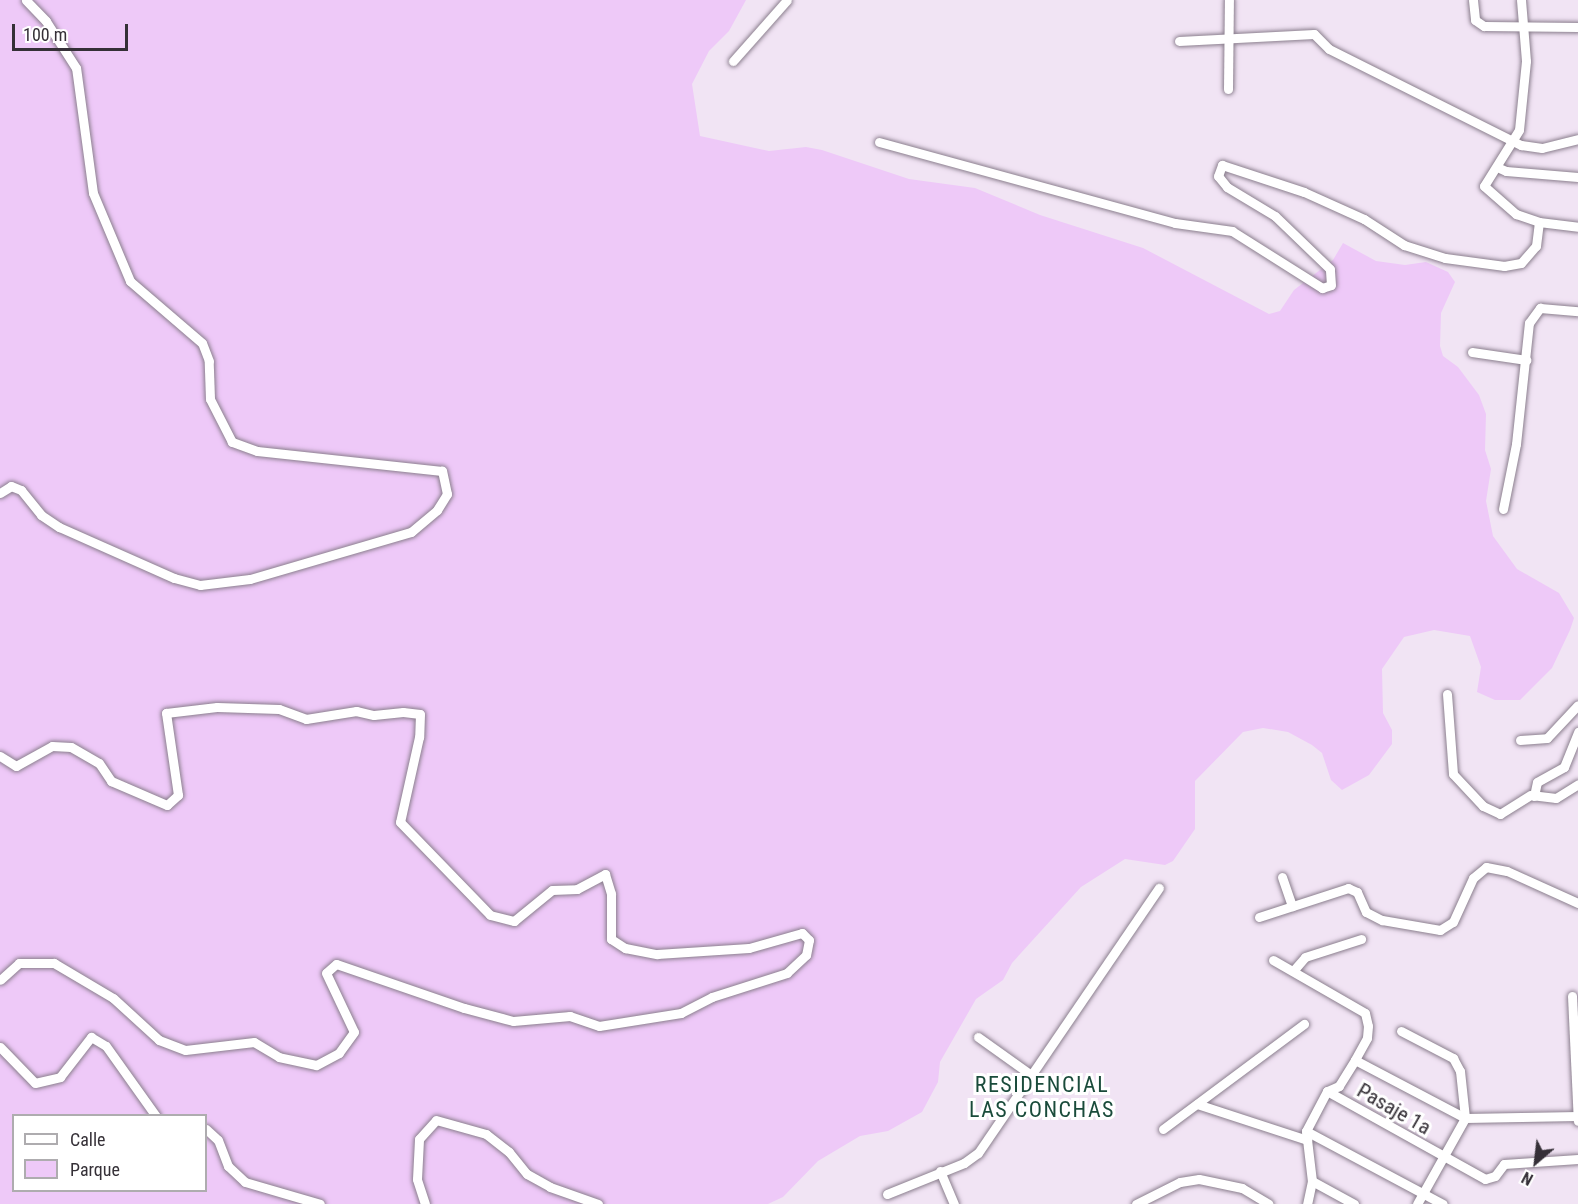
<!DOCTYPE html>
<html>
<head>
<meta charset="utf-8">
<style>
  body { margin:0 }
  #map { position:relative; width:1578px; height:1204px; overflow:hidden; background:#f1e4f4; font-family:"Roboto Condensed",sans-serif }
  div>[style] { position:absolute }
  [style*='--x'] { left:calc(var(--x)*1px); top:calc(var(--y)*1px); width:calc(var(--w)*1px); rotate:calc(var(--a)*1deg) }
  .green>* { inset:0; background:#eec9f8 }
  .roads { filter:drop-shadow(0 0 2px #8b7f8e) drop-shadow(0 0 2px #8b7f8e) }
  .minor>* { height:9px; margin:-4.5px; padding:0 4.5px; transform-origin:4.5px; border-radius:4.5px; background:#fff }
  span { translate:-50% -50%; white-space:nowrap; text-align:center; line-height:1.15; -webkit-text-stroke:6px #fff; paint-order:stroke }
  .street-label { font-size:21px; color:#353037 }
  .neighbourhood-label { font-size:22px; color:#1a4b3b; letter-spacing:1.5px }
  .legend { position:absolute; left:12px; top:1114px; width:195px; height:78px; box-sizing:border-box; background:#fff; border:2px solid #aeacaf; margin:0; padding:8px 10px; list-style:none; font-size:18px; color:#353037 }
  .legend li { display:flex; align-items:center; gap:12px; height:30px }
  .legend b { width:30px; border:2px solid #aeacaf }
  .north { position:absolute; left:1506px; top:1132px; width:60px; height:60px; -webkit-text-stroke:4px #fff; paint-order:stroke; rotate:208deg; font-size:16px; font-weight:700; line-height:24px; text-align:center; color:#353037 }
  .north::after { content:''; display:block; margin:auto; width:21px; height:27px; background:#353037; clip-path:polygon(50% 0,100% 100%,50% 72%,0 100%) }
  .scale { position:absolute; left:12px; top:24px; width:116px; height:27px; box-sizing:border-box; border:3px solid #353037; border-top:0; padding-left:8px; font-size:18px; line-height:21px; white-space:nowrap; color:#353037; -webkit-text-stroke:4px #fff; paint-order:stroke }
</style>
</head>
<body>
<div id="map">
  <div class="green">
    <i style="clip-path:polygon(evenodd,0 0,746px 0,729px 31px,709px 51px,692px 84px,700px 136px,769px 151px,806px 147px,822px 150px,909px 179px,975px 188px,1040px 215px,1143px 248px,1269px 314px,1280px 311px,1294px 290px,1333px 260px,1343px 243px,1376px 261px,1405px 265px,1426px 262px,1448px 272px,1455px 282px,1441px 313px,1440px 346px,1443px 356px,1458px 367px,1479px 395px,1486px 414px,1485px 450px,1491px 469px,1486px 501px,1493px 536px,1517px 569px,1559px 593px,1574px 618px,1570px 630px,1552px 668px,1520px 700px,1495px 700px,1477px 692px,1481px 667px,1470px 636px,1434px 630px,1404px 637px,1382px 669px,1383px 713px,1392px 730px,1392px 744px,1369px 775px,1342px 790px,1331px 780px,1322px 753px,1312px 745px,1288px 732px,1263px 728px,1243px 732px,1195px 781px,1195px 829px,1173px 861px,1165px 865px,1125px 859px,1081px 887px,1012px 963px,1003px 980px,976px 999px,940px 1062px,938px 1082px,922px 1112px,888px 1131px,860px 1136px,818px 1161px,783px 1197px,768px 1204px,0 1204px,0 0,14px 1116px,206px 1116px,206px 1190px,14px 1190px,14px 1116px)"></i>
  </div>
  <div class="roads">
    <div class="minor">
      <i style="--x:1473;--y:0;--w:20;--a:84"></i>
      <i style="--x:1475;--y:20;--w:11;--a:34"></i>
      <i style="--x:1484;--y:26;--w:94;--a:0.6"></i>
      <i style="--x:1521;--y:0;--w:61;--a:85.3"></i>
      <i style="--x:1526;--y:61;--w:69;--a:95.8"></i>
      <i style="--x:1519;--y:130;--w:66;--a:122"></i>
      <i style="--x:1484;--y:186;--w:43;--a:41.2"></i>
      <i style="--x:1516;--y:214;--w:24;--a:19"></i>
      <i style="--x:1539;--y:222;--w:39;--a:7"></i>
      <i style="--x:1179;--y:41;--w:135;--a:-3"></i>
      <i style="--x:1314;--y:34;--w:21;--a:45"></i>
      <i style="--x:1329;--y:49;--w:215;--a:26.6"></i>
      <i style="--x:1521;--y:145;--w:21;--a:8"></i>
      <i style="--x:1542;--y:148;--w:37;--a:-14"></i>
      <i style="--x:733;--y:61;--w:81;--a:-48.5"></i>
      <i style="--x:1228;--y:89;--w:89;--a:-89.4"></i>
      <i style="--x:879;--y:142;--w:307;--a:15.3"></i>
      <i style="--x:1175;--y:223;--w:58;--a:8"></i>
      <i style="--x:1232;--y:231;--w:107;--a:32.3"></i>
      <i style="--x:1322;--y:288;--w:9;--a:-18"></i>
      <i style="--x:1331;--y:285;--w:16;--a:-94"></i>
      <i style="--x:1330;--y:269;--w:76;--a:-136.1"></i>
      <i style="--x:1275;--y:216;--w:56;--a:-148.9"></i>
      <i style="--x:1227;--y:187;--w:14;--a:-129"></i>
      <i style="--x:1218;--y:176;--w:12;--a:-70"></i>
      <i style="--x:1222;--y:165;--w:86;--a:18.2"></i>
      <i style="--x:1304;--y:192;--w:66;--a:24.2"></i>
      <i style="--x:1364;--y:219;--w:48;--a:33"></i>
      <i style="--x:1404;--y:245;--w:43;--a:17.6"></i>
      <i style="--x:1445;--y:258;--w:60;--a:7.7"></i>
      <i style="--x:1504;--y:266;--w:17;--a:-10"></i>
      <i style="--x:1521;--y:263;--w:23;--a:-49"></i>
      <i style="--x:1536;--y:246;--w:24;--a:-83"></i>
      <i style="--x:1497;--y:167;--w:10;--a:24"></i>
      <i style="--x:1506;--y:171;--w:72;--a:4.8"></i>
      <i style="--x:1472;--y:352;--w:55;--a:8.4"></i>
      <i style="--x:0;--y:493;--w:13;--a:-32"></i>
      <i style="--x:11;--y:486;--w:11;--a:22"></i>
      <i style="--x:21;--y:490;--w:32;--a:51"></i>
      <i style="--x:41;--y:515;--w:22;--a:34"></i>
      <i style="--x:59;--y:527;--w:126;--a:23.9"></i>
      <i style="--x:174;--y:578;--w:27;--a:15"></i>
      <i style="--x:200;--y:585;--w:50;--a:-6.8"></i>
      <i style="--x:250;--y:579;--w:168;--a:-16.3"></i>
      <i style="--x:411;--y:532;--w:34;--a:-40"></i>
      <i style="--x:437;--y:510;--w:19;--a:-58"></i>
      <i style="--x:447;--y:494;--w:24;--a:-102"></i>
      <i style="--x:442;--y:471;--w:186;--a:-173.8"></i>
      <i style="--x:257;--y:451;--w:27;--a:-160"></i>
      <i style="--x:232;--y:442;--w:48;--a:-117.1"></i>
      <i style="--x:210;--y:399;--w:38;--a:-92"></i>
      <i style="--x:209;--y:361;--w:19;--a:-111"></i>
      <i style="--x:202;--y:343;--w:95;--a:-139.3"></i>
      <i style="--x:130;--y:281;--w:95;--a:-112.8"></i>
      <i style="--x:93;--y:193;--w:126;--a:-97.7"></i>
      <i style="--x:76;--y:68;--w:56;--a:-122.6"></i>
      <i style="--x:46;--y:21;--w:29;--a:-134"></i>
      <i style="--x:1503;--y:509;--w:66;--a:-78.7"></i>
      <i style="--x:1516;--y:444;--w:122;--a:-83.9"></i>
      <i style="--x:1529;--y:323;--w:19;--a:-54"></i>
      <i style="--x:1540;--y:308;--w:38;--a:5"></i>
      <i style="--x:1447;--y:694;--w:80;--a:85.7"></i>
      <i style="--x:1453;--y:774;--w:44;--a:46.8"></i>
      <i style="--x:1483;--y:806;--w:19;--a:25"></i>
      <i style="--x:1500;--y:814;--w:36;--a:-32"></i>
      <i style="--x:1531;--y:795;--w:25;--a:7"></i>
      <i style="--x:1556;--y:798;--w:26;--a:-32"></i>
      <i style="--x:1520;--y:740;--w:27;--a:-4"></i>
      <i style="--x:1547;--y:738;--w:45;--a:-46.8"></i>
      <i style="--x:0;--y:756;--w:19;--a:32"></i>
      <i style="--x:16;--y:766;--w:41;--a:-29.1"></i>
      <i style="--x:52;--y:746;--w:19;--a:3"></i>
      <i style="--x:71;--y:747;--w:32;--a:30"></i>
      <i style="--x:99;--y:763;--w:22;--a:56"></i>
      <i style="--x:111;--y:781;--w:61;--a:23.2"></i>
      <i style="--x:167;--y:805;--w:15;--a:-42"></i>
      <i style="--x:178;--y:795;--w:83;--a:-98.3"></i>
      <i style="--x:166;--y:713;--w:51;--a:-6.7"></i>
      <i style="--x:217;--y:707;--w:62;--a:1.8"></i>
      <i style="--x:279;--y:709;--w:29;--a:20"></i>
      <i style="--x:306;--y:719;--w:51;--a:-9.1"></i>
      <i style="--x:356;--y:711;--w:18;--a:13"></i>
      <i style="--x:374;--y:715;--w:29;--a:-6"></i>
      <i style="--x:403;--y:712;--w:17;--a:7"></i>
      <i style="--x:420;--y:714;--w:23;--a:92"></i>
      <i style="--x:419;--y:737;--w:87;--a:102.6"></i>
      <i style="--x:400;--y:822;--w:129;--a:45.9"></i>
      <i style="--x:490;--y:915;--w:25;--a:14"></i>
      <i style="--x:514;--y:921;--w:49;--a:-39.2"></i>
      <i style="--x:552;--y:890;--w:25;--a:-2"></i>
      <i style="--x:577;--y:889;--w:32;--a:-28"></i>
      <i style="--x:605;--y:874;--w:21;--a:73"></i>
      <i style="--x:611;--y:894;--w:45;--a:90"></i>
      <i style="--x:611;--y:939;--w:17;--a:33"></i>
      <i style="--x:625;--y:948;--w:33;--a:11"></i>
      <i style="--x:657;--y:954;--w:92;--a:-3.7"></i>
      <i style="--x:749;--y:948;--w:55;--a:-15.8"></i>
      <i style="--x:802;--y:933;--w:10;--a:45"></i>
      <i style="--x:809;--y:940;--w:15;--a:101"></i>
      <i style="--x:806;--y:955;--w:26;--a:137"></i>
      <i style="--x:787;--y:973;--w:79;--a:162.3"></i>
      <i style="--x:712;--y:997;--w:35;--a:153"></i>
      <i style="--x:681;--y:1013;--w:83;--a:171"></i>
      <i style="--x:599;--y:1026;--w:31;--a:-161"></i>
      <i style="--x:570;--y:1016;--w:57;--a:175"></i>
      <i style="--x:513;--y:1021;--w:51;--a:-165.1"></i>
      <i style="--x:464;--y:1008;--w:135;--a:-161"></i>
      <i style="--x:336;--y:964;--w:13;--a:138"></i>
      <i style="--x:326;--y:973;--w:65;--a:64.6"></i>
      <i style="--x:354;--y:1032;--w:26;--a:126"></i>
      <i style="--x:339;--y:1053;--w:26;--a:152"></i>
      <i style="--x:316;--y:1065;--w:38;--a:-168"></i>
      <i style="--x:279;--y:1057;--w:29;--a:-149"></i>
      <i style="--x:254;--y:1042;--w:69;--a:173.4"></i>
      <i style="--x:185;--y:1050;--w:28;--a:-159"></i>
      <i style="--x:159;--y:1040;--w:62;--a:-137.6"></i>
      <i style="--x:113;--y:998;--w:69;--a:-149.3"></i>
      <i style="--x:54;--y:963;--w:35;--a:180"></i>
      <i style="--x:19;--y:963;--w:25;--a:138"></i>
      <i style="--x:1534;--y:796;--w:14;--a:-78"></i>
      <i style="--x:1537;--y:782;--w:31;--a:-29"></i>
      <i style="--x:1564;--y:767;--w:38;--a:-68"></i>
      <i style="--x:1282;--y:877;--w:31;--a:71"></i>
      <i style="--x:1259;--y:917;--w:94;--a:-18"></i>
      <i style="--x:1348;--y:888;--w:10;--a:24"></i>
      <i style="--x:1357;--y:892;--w:22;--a:66"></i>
      <i style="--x:1366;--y:912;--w:18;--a:27"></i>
      <i style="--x:1382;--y:920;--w:59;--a:9.8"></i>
      <i style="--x:1440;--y:930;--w:15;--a:-32"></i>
      <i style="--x:1453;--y:922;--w:48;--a:-65.6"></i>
      <i style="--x:1473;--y:878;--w:17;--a:-40"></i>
      <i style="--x:1486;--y:867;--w:21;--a:11"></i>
      <i style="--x:1507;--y:871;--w:78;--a:24.3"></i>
      <i style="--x:1273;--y:960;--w:106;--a:29.9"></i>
      <i style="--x:1365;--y:1013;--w:13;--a:77"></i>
      <i style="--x:1368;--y:1026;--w:12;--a:95"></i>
      <i style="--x:1367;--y:1038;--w:25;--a:119"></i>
      <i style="--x:1355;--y:1060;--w:31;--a:122"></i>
      <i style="--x:1339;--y:1086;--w:13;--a:157"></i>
      <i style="--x:1327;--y:1091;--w:45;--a:117.7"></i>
      <i style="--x:1306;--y:1131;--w:50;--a:83.2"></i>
      <i style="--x:1312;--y:1181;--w:24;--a:102"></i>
      <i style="--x:1293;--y:971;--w:18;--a:-49"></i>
      <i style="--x:1305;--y:957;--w:59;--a:-17.8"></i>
      <i style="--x:1572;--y:996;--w:125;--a:87.3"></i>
      <i style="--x:1401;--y:1031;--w:59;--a:27.4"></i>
      <i style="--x:1453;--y:1058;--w:15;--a:62"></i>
      <i style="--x:1460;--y:1071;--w:47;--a:83.9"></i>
      <i style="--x:978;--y:1037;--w:65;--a:35.6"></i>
      <i style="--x:0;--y:1047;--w:50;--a:45.8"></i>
      <i style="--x:35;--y:1083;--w:26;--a:-13"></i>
      <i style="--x:60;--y:1077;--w:51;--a:-52.2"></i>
      <i style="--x:91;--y:1037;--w:17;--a:31"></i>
      <i style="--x:106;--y:1046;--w:86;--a:54.5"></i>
      <i style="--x:1355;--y:1060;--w:124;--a:27.8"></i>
      <i style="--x:1465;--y:1118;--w:113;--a:-1"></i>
      <i style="--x:1327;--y:1091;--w:181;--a:29.1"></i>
      <i style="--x:1485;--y:1179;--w:10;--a:-17"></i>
      <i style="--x:1495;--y:1176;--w:15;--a:-53"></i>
      <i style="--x:1504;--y:1164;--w:74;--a:-3.9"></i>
      <i style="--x:1197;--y:1104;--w:116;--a:18.1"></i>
      <i style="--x:206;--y:1129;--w:16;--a:43"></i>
      <i style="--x:218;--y:1140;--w:28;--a:69"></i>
      <i style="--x:228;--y:1166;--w:23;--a:43"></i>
      <i style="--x:245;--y:1182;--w:78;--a:16.3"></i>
      <i style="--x:1163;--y:1129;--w:176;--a:-36.7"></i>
      <i style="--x:1306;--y:1131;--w:155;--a:28.1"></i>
      <i style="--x:940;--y:1171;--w:36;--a:67"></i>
      <i style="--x:1312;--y:1181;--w:48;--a:28.7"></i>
      <i style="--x:887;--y:1194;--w:83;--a:-21.9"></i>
      <i style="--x:964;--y:1163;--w:17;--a:-36"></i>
      <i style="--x:978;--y:1153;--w:321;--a:-55.7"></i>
      <i style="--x:425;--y:1204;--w:26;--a:-108"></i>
      <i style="--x:417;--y:1179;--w:40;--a:-87.1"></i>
      <i style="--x:419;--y:1139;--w:25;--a:-48"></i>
      <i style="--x:436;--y:1120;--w:52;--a:15.6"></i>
      <i style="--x:486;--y:1134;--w:29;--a:38"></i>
      <i style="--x:509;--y:1152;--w:28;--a:51"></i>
      <i style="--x:527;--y:1174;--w:26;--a:29"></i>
      <i style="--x:550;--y:1187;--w:51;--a:19.5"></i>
      <i style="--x:1136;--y:1204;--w:49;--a:-26.6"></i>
      <i style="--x:1180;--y:1182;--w:19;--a:-9"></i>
      <i style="--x:1199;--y:1179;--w:44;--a:11.8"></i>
      <i style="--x:1242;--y:1188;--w:31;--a:31"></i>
      <i style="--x:1417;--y:1204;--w:98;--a:-60.8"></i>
    </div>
  </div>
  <div class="street-label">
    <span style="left:1394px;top:1109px;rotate:30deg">Pasaje 1a</span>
  </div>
  <div class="neighbourhood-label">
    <span style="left:1042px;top:1097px">RESIDENCIAL<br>LAS CONCHAS</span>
  </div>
  <ul class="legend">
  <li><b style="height:8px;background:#fff"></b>Calle</li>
  <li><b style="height:16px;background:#eec9f8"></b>Parque</li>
  </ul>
  <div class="north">N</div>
  <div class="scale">100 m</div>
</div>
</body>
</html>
